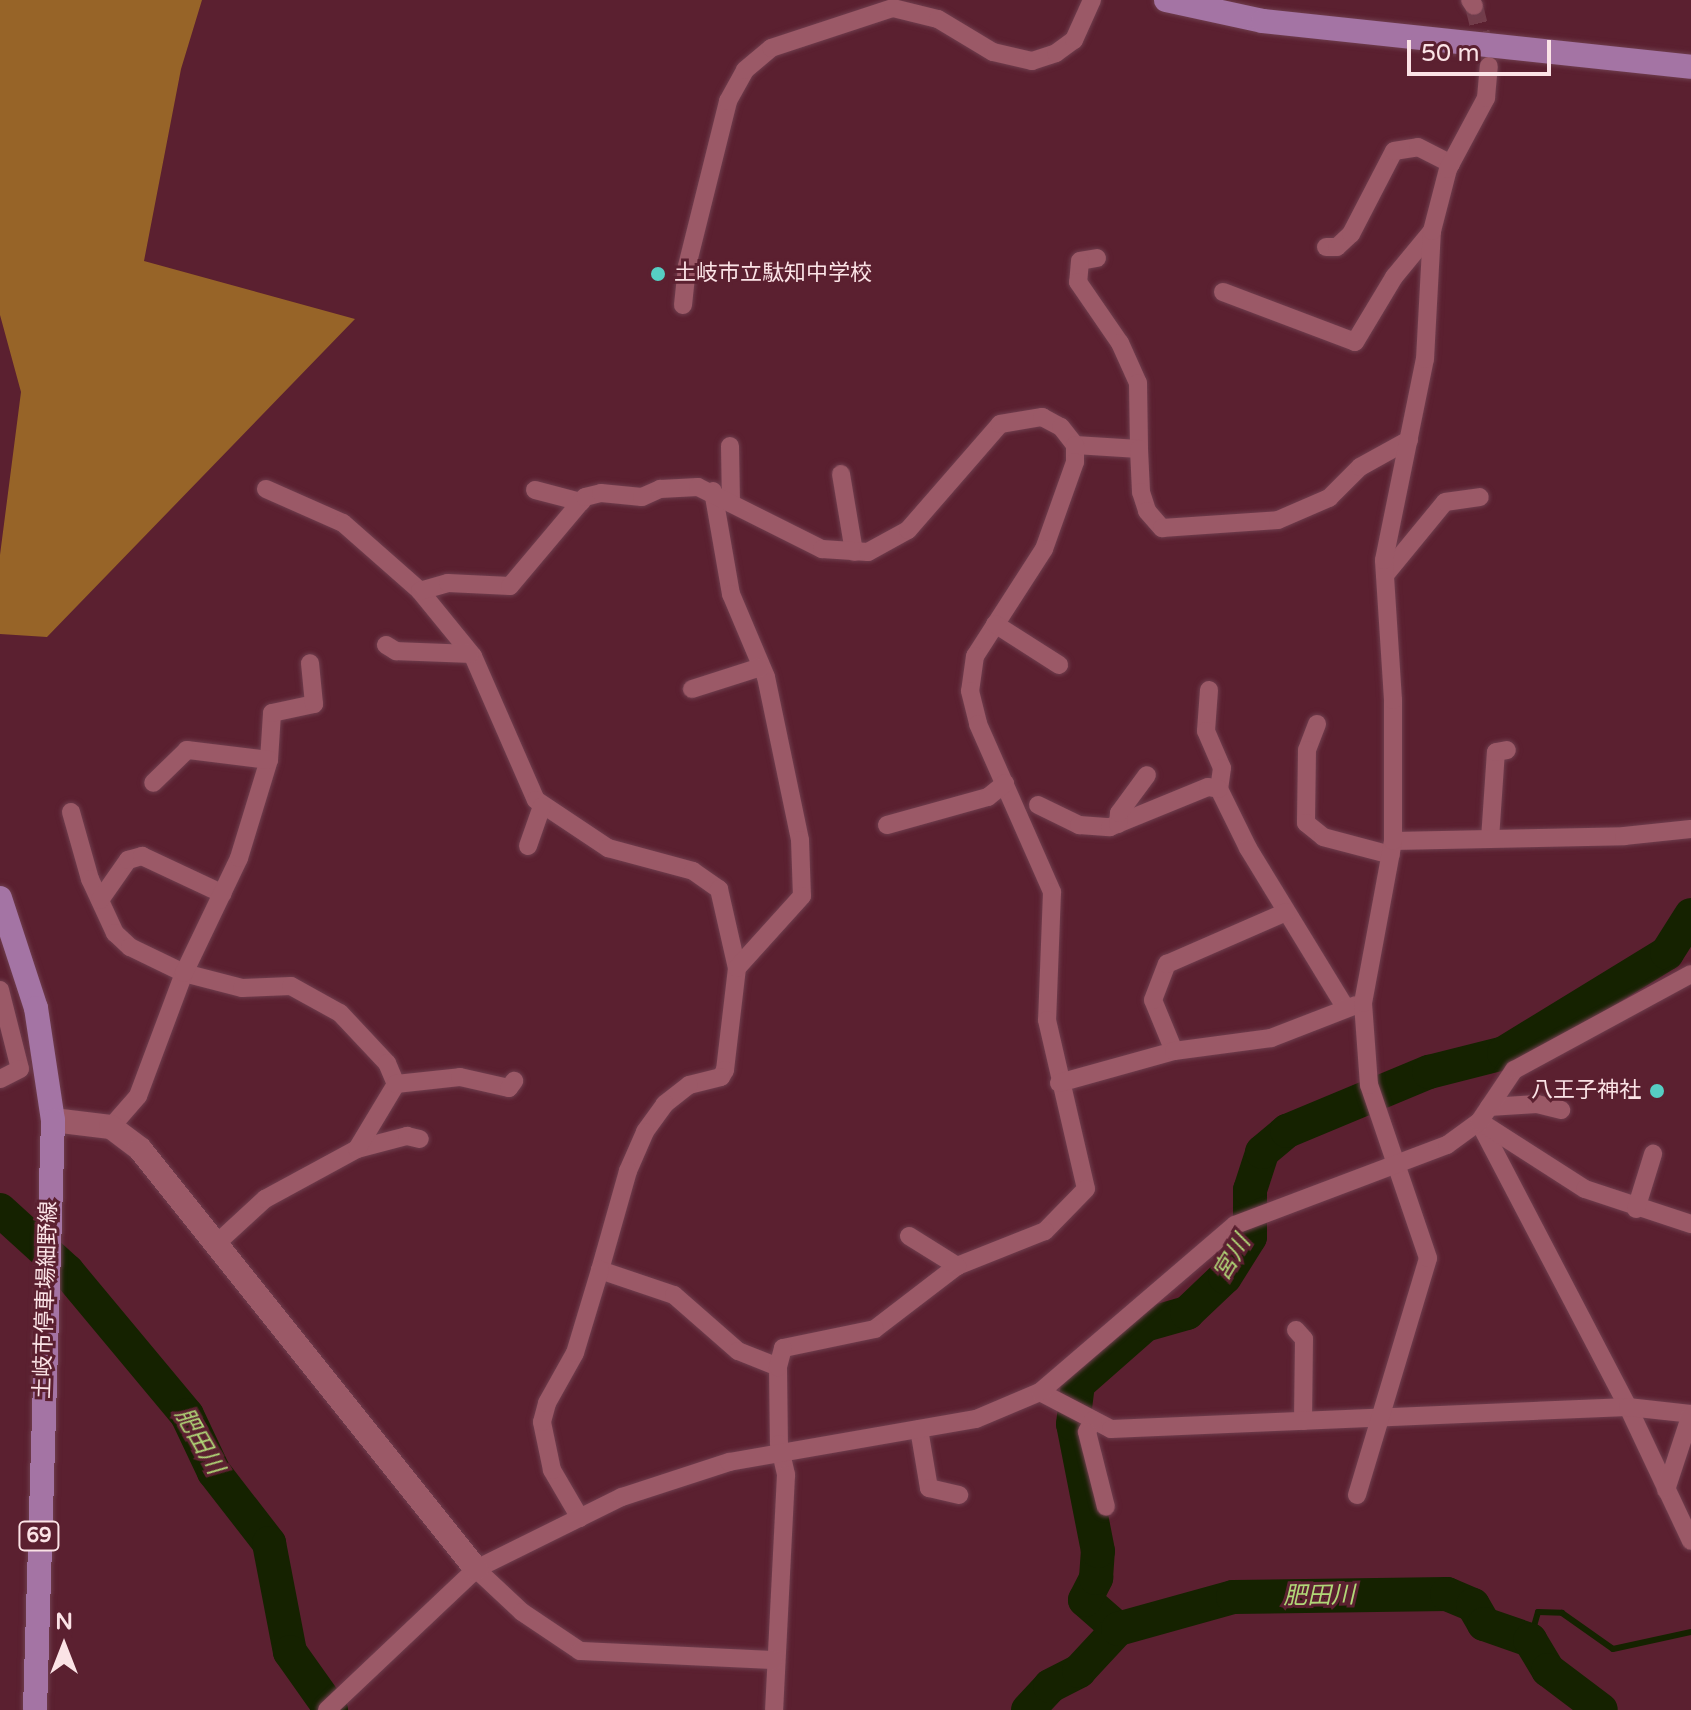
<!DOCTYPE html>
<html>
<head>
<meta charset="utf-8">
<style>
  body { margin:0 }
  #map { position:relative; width:1691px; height:1710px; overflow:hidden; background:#5b2030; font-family:"Varela Round","Noto Sans JP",sans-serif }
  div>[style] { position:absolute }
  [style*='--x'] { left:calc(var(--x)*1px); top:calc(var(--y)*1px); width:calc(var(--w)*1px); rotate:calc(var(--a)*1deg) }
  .forest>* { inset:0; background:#976428 }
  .stream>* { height:6px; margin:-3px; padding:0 3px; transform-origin:3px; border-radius:3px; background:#152200 }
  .river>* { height:34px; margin:-17px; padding:0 17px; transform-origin:17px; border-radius:17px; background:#152200 }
  .street-tunnel>* { height:18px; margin-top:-9px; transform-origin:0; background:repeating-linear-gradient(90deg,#733d4b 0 18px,transparent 0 27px) }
  .roads { filter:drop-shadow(0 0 2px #6f3e4e) drop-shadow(0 0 2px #6f3e4e) }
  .street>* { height:18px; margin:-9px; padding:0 9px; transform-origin:9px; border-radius:9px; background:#9b5967 }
  .secondary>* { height:24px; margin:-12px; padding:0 12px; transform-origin:12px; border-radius:12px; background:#9b5967 }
  .primary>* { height:24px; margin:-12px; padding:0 12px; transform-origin:12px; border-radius:12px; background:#a474a4 }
  .dots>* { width:22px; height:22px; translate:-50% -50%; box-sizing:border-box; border:4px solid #5b2030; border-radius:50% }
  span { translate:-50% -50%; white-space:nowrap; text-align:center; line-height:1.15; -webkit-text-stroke:6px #5b2030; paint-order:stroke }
  .shield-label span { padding:2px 6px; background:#5b2030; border:2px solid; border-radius:6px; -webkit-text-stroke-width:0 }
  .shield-label { font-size:20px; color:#fbe3e6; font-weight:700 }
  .poi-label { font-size:22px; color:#fbe3e6 }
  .left { translate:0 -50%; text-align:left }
  .right { translate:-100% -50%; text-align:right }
  .street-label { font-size:22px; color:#fbe3e6 }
  .water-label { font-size:24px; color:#b1d878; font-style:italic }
  .north { position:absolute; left:24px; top:1606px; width:80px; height:80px; -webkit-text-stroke:6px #5b2030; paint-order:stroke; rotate:0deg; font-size:22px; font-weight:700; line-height:32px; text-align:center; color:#fbe3e6 }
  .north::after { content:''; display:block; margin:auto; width:28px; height:36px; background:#fbe3e6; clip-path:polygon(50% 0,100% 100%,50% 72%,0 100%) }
  .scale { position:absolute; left:1407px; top:40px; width:144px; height:36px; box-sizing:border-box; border:4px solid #fbe3e6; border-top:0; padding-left:10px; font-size:24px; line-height:28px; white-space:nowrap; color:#fbe3e6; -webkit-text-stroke:6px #5b2030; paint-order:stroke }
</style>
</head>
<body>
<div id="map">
  <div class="forest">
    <i style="clip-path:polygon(0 0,202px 0,181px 69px,144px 261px,355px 319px,47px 637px,0 634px,0 555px,21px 392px,0 315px)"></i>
  </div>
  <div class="stream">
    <i style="--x:1530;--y:1640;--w:29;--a:-74"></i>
    <i style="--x:1538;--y:1612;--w:24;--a:2"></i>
    <i style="--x:1562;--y:1613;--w:62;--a:35.2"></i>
    <i style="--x:1613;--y:1649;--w:80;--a:-12.3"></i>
  </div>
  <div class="river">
    <i style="--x:0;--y:1210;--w:91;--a:42.3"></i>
    <i style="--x:67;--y:1271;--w:187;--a:50.2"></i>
    <i style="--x:187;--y:1415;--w:63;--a:64.7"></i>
    <i style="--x:214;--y:1472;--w:90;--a:52.2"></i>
    <i style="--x:269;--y:1543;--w:111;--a:79.1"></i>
    <i style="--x:290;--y:1652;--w:71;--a:54.7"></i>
    <i style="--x:1118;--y:1629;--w:44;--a:-138.7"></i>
    <i style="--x:1085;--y:1600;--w:25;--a:-63"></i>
    <i style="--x:1096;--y:1578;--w:27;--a:-86"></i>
    <i style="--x:1098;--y:1551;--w:129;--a:-101.1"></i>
    <i style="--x:1073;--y:1424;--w:40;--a:-82.9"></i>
    <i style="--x:1078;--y:1384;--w:89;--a:-41.4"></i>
    <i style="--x:1145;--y:1325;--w:44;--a:-15.9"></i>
    <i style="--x:1187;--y:1313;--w:52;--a:-43.5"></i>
    <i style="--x:1225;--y:1277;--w:47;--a:-58"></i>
    <i style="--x:1250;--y:1237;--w:47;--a:-90"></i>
    <i style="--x:1250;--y:1190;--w:40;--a:-72"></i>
    <i style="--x:1262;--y:1152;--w:33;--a:-40"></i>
    <i style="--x:1287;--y:1131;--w:154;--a:-22.6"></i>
    <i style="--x:1429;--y:1072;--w:77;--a:-14.2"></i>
    <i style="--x:1504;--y:1053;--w:191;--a:-31.5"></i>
    <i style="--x:1667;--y:953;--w:45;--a:-57.7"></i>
    <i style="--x:1028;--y:1710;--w:33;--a:-47"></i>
    <i style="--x:1050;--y:1686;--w:33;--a:-27"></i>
    <i style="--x:1079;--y:1671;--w:57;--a:-47.1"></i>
    <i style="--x:1118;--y:1629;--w:119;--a:-15.5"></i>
    <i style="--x:1233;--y:1597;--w:214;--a:-0.8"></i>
    <i style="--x:1447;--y:1594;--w:28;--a:23"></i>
    <i style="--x:1473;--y:1605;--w:22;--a:60"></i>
    <i style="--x:1484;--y:1624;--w:49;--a:19.2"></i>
    <i style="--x:1530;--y:1640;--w:35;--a:59"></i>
    <i style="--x:1548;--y:1670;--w:66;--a:37"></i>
  </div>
  <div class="street-tunnel">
    <i style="--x:1474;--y:6;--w:49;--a:76"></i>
  </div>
  <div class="roads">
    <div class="street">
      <i style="--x:1470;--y:0;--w:7;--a:56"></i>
      <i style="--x:1326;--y:247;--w:11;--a:0"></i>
      <i style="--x:1337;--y:247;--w:19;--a:-43"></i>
      <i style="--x:1351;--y:234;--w:93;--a:-62.6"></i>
      <i style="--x:1394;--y:151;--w:24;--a:-9"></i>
      <i style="--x:1418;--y:147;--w:37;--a:27"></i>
      <i style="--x:1097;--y:258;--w:17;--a:170"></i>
      <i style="--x:1080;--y:261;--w:21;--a:95"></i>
      <i style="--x:1078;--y:282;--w:74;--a:55.5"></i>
      <i style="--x:1120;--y:343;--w:44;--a:65.8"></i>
      <i style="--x:1138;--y:383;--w:66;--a:89.1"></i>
      <i style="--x:1223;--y:292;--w:141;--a:20.7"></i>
      <i style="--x:1355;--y:342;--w:76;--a:-59"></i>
      <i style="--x:1394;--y:277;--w:60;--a:-50.4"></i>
      <i style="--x:683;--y:305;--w:39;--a:-84"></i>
      <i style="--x:687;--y:266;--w:170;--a:-76"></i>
      <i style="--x:728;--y:101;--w:35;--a:-61"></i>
      <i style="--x:745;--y:70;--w:34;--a:-40"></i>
      <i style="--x:771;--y:48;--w:128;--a:-18.2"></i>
      <i style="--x:893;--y:8;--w:46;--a:13.7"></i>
      <i style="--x:938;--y:19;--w:64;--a:31"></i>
      <i style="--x:993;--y:52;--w:40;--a:13"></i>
      <i style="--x:1032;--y:61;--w:25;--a:-18"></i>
      <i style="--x:1056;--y:53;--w:22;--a:-36"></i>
      <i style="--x:1074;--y:40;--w:44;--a:-65.8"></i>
      <i style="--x:1075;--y:445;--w:64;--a:3.6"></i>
      <i style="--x:1139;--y:449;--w:43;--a:87.3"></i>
      <i style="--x:1141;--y:492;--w:20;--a:72"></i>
      <i style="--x:1147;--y:511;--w:23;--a:49"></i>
      <i style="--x:1162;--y:528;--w:116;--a:-3.9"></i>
      <i style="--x:1278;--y:520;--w:56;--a:-23.3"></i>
      <i style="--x:1329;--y:498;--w:44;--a:-45"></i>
      <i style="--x:1360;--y:467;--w:56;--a:-28.9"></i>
      <i style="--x:730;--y:446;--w:57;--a:89"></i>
      <i style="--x:841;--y:474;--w:79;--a:80.5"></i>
      <i style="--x:266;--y:489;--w:84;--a:23.8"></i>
      <i style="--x:343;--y:523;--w:103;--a:41.4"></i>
      <i style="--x:420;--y:591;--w:84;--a:50.8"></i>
      <i style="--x:473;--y:656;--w:157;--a:66.4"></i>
      <i style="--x:536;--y:800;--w:87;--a:33.7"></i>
      <i style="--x:608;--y:848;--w:88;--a:15.1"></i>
      <i style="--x:693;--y:871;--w:32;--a:35"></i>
      <i style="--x:719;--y:889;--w:81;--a:77.2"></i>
      <i style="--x:737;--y:968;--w:103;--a:96.7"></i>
      <i style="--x:725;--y:1070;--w:8;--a:120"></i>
      <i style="--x:721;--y:1077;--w:33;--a:166"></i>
      <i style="--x:689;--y:1085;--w:31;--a:142"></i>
      <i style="--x:665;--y:1104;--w:34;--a:126"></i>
      <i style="--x:645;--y:1132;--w:43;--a:113.6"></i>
      <i style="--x:628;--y:1171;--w:103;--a:105.8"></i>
      <i style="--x:600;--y:1270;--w:78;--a:18.7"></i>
      <i style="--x:674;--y:1295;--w:85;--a:41.2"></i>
      <i style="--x:738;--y:1351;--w:43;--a:21.8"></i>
      <i style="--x:778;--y:1367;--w:77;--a:89.3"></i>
      <i style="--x:779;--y:1444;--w:32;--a:77"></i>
      <i style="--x:786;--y:1475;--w:235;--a:92.9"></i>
      <i style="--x:535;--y:490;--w:48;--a:14.6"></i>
      <i style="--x:713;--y:491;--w:105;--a:80.1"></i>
      <i style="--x:731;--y:594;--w:90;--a:67.1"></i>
      <i style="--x:766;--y:677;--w:167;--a:78.2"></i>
      <i style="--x:800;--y:840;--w:56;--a:88"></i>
      <i style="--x:802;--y:896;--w:97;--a:132.1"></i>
      <i style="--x:1385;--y:575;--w:94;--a:-50.6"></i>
      <i style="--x:1445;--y:502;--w:35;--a:-8"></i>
      <i style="--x:420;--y:591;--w:29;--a:-16"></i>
      <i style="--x:448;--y:583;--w:62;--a:2.8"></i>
      <i style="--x:510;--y:586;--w:116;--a:-49.9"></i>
      <i style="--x:585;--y:497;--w:16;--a:-14"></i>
      <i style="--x:601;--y:493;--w:41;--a:5.6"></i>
      <i style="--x:642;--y:497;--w:20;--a:-24"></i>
      <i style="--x:660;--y:489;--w:38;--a:-3"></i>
      <i style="--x:698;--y:487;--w:139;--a:26.6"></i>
      <i style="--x:822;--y:549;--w:46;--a:3.7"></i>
      <i style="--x:868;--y:552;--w:46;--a:-28.8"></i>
      <i style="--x:908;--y:530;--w:140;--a:-49"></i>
      <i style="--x:1000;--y:424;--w:43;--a:-9.5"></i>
      <i style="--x:1042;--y:417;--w:21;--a:28"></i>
      <i style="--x:1061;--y:427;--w:23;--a:52"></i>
      <i style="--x:1075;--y:445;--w:17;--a:90"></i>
      <i style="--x:1075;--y:462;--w:92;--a:109.6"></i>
      <i style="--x:1044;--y:549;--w:127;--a:122.8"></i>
      <i style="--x:975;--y:656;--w:35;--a:98"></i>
      <i style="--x:970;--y:691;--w:34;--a:76"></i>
      <i style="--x:978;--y:724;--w:184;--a:66.2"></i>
      <i style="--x:1052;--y:892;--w:128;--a:92.2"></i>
      <i style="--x:1047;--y:1020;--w:173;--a:77"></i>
      <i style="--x:1086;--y:1189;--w:59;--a:134.3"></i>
      <i style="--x:1045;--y:1231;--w:95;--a:158.3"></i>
      <i style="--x:957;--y:1266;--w:103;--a:142.5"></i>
      <i style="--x:875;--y:1329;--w:94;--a:168.3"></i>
      <i style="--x:783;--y:1348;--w:20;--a:105"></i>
      <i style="--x:995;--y:624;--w:76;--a:32.6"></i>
      <i style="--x:386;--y:645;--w:12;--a:31"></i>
      <i style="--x:396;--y:651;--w:74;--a:2.3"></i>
      <i style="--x:692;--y:689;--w:72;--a:-17.7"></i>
      <i style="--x:1209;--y:690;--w:41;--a:94.2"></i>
      <i style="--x:1206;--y:731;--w:40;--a:66.6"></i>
      <i style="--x:1222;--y:768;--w:21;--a:98"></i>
      <i style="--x:1219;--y:789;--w:66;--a:63.8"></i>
      <i style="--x:1248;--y:848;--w:186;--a:58.6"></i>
      <i style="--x:1317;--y:724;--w:28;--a:111"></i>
      <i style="--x:1307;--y:750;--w:73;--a:90.8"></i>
      <i style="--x:1306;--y:823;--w:22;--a:39"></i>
      <i style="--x:1323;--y:837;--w:70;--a:14.8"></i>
      <i style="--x:269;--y:760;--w:47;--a:-86.3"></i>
      <i style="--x:272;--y:713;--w:43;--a:-12.1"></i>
      <i style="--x:314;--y:704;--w:41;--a:-95.6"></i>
      <i style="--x:1038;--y:805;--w:46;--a:26"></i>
      <i style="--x:1079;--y:825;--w:31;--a:4"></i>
      <i style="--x:1110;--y:827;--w:106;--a:-22.2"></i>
      <i style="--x:1208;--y:787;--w:11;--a:10"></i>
      <i style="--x:71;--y:812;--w:70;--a:74.2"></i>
      <i style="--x:90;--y:879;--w:60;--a:65.2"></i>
      <i style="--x:115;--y:933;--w:21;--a:43"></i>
      <i style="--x:130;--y:947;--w:60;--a:25.7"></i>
      <i style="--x:184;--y:973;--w:60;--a:14.5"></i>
      <i style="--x:242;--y:988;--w:49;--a:-2.3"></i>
      <i style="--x:291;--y:986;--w:56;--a:28.9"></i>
      <i style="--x:340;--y:1013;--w:69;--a:46.8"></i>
      <i style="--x:387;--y:1063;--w:23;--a:67"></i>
      <i style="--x:1118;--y:824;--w:11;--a:-85"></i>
      <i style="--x:1119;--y:813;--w:47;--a:-53.6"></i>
      <i style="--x:887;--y:825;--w:105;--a:-15.5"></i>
      <i style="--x:988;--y:797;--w:22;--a:-39"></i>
      <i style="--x:1490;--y:839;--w:87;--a:-86.1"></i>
      <i style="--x:1496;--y:752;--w:11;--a:-10"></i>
      <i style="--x:1393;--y:841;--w:231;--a:-1.2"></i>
      <i style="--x:1624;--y:836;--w:67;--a:-6"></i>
      <i style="--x:528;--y:846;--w:42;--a:-70.7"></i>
      <i style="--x:100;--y:900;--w:49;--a:-55"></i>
      <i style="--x:128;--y:860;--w:15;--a:-16"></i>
      <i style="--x:142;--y:856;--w:89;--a:25.1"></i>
      <i style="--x:0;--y:990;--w:81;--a:75.8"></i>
      <i style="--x:20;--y:1069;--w:22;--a:153"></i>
      <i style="--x:1174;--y:1051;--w:55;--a:-112.4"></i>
      <i style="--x:1153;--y:1000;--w:39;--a:-69"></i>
      <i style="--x:1167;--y:964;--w:130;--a:-23.6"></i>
      <i style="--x:1059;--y:1083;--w:119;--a:-15.5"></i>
      <i style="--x:1174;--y:1051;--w:98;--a:-7.6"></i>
      <i style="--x:1271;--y:1038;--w:91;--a:-21.2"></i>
      <i style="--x:1489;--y:1107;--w:48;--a:-3.6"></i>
      <i style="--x:1537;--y:1104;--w:25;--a:14"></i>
      <i style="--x:1479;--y:1122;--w:322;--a:62.4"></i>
      <i style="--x:1628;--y:1407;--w:148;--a:64.8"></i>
      <i style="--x:1482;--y:1123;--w:122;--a:32.7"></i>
      <i style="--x:1585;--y:1189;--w:112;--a:18.3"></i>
      <i style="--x:111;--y:1127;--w:41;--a:-48.9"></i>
      <i style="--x:138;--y:1096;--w:131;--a:-69.5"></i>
      <i style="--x:184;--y:973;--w:127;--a:-64.4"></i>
      <i style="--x:239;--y:858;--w:102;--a:-73"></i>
      <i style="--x:269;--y:760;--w:83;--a:-173"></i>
      <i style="--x:187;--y:750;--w:47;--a:135.9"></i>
      <i style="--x:357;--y:1149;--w:52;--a:-14.6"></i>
      <i style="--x:407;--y:1136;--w:13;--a:13"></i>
      <i style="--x:1636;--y:1209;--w:58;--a:-72.8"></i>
      <i style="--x:909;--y:1236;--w:57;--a:32"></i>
      <i style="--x:216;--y:1244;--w:67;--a:-42.6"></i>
      <i style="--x:265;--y:1199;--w:105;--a:-28.5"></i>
      <i style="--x:357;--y:1149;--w:76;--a:-59"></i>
      <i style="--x:396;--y:1084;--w:64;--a:-6.2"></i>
      <i style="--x:460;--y:1077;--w:50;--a:12.7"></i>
      <i style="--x:509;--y:1088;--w:9;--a:-54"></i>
      <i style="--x:1296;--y:1330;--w:12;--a:48"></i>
      <i style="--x:1304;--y:1339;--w:82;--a:90.7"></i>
      <i style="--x:1040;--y:1392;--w:80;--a:27.5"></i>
      <i style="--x:1111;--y:1429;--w:517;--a:-2.44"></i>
      <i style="--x:1628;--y:1407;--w:63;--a:6.3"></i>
      <i style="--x:1093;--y:1420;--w:13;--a:117"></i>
      <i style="--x:1087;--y:1432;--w:77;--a:75.8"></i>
      <i style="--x:919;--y:1429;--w:60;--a:80.4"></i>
      <i style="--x:929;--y:1488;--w:31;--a:13"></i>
      <i style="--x:1666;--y:1490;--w:80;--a:-71.8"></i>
      <i style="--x:1357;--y:1495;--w:247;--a:-73.3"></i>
      <i style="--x:1428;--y:1258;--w:183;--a:-108.8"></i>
      <i style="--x:1369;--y:1085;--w:82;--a:-94.2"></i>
      <i style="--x:1363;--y:1003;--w:165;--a:-79.5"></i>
      <i style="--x:1393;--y:841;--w:141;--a:-90"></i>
      <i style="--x:1393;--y:700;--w:140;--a:-93.7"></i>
      <i style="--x:1384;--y:560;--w:205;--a:-78.5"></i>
      <i style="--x:1425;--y:359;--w:128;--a:-86.9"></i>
      <i style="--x:1432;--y:231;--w:64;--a:-75.5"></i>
      <i style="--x:1448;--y:169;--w:81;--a:-61.8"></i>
      <i style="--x:1486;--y:98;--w:32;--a:-85"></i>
      <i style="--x:580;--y:1518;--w:56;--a:-120.3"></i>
      <i style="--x:552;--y:1470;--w:49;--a:-101.8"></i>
      <i style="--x:542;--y:1422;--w:20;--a:-75"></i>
      <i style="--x:547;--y:1403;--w:57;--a:-60.8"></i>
      <i style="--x:575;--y:1353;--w:87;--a:-73.2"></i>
      <i style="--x:476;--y:1569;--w:63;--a:43.1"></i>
      <i style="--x:522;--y:1612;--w:70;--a:33.9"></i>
      <i style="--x:580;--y:1651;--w:194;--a:2.7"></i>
      <i style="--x:327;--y:1710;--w:205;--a:-43.4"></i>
      <i style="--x:476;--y:1569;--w:163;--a:-26.3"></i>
      <i style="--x:622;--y:1497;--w:113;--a:-18.1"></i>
      <i style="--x:729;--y:1462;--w:251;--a:-9.9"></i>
      <i style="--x:976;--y:1419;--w:69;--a:-22.9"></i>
      <i style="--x:1040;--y:1392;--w:257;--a:-40.6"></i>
      <i style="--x:1235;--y:1225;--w:227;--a:-20.7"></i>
      <i style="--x:1447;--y:1145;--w:39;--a:-36"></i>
      <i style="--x:1479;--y:1122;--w:63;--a:-56.1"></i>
      <i style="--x:1514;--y:1070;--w:201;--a:-28.5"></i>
    </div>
    <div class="secondary">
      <i style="--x:53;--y:1120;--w:58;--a:6.9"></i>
      <i style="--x:111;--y:1127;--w:36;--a:37"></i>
      <i style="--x:140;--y:1149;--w:538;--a:51.34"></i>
    </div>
    <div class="primary">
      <i style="--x:1166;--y:0;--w:99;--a:12.2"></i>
      <i style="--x:1263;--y:21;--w:430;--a:6.1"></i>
      <i style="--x:0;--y:898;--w:116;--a:71.9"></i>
      <i style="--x:36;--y:1008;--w:113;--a:81.4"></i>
      <i style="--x:53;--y:1120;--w:590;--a:91.75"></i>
    </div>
  </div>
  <div class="dots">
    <i style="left:658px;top:274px;background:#56cec3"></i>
    <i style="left:1657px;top:1091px;background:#56cec3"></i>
  </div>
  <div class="shield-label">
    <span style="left:39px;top:1536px">69</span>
  </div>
  <div class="poi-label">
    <span class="left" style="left:674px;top:274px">土岐市立駄知中学校</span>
    <span class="right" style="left:1641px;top:1091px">八王子神社</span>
  </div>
  <div class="street-label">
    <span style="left:46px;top:1300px;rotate:-88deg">土岐市停車場細野線</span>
  </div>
  <div class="water-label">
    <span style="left:1232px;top:1258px;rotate:-59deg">宮川</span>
    <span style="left:199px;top:1441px;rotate:60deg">肥田川</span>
    <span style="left:1319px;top:1596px;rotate:-1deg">肥田川</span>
  </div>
  <div class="north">N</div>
  <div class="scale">50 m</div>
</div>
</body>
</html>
